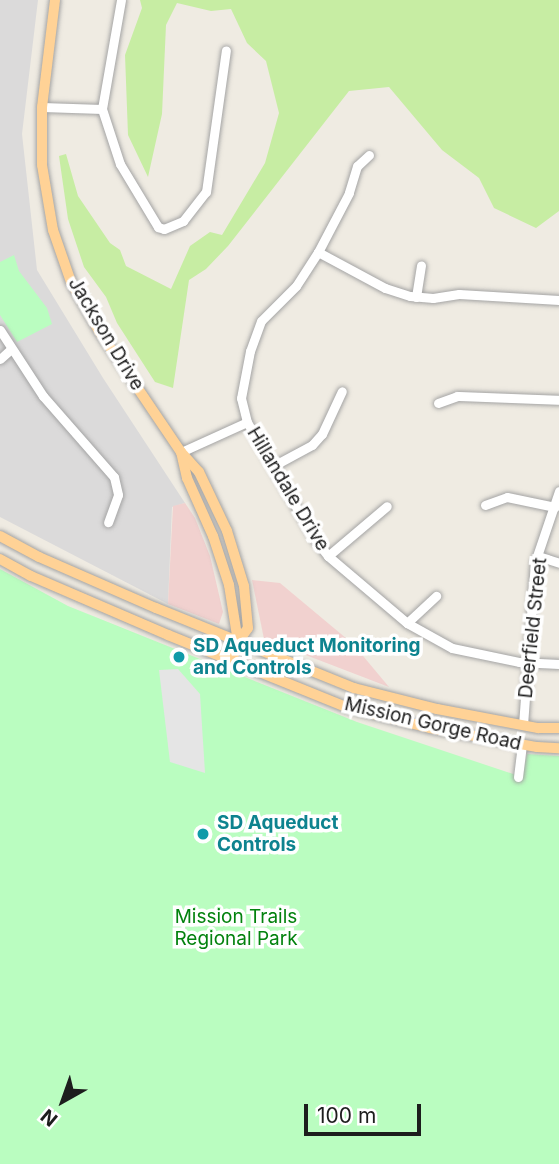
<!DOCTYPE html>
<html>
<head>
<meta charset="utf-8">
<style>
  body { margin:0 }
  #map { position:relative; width:559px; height:1164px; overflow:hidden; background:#efebe2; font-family:Inter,sans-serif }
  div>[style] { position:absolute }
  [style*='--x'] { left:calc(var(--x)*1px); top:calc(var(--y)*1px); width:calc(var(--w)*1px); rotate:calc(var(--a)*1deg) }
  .residential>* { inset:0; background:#dbdada }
  .commercial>* { inset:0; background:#f1d1cf }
  .grass>* { inset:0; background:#c7eda3 }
  .park>* { inset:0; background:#bafdc0 }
  .parking>* { inset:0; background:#e5e5e5 }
  .roads { filter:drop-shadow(0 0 2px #a4a4a4) drop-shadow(0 0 2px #a4a4a4) }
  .minor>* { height:9px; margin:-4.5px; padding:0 4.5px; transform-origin:4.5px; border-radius:4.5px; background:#fff }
  .major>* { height:10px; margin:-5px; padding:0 5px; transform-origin:5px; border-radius:5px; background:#ffd296 }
  .dots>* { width:19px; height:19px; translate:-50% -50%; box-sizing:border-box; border:4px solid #fff; border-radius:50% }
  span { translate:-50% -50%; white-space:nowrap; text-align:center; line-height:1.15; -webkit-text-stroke:7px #fff; paint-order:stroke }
  .street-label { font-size:19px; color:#1d1d1d }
  .culture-label { font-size:19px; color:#0d838f; font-weight:700 }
  .left { translate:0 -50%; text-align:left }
  .park-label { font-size:19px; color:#03820e }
  .north { position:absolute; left:28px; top:1066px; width:70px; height:70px; -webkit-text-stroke:5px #fff; paint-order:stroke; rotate:220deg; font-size:19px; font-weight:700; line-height:28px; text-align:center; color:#1d1d1d }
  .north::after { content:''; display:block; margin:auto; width:24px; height:32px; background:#1d1d1d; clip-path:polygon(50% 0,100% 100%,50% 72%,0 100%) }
  .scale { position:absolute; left:304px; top:1104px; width:117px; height:32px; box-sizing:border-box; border:4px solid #1d1d1d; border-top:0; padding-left:9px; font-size:21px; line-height:24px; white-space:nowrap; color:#1d1d1d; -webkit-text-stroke:5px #fff; paint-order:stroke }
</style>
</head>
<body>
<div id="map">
  <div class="residential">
    <i style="clip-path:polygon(0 0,38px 0,22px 134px,37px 270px,103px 378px,185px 503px,172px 507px,168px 604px,0 517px)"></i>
  </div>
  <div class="commercial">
    <i style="clip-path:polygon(185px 503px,195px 518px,210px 556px,223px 612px,219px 624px,168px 604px,173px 506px)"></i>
    <i style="clip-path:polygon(252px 580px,280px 583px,353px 644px,389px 687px,264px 639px)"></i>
  </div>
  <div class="grass">
    <i style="clip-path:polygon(140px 0,559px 0,559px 211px,536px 228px,494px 208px,479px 178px,442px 150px,389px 87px,349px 91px,228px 246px,206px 269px,189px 280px,173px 388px,155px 382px,117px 323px,106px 297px,84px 267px,68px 219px,59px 156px,66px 154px,78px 196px,110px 243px,120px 250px,126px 266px,171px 289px,190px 246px,210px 232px,222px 235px,265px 163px,279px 113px,266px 61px,247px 43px,231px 9px,211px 11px,177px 3px,166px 25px,162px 114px,148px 177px,128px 135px,125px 55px,142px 8px)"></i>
  </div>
  <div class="park">
    <i style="clip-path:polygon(14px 255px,19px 271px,47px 308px,52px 324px,17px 342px,0 315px,0 262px)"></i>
    <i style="clip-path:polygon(0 569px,68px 606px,357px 722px,522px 777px,527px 754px,559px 756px,559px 1164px,0 1164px)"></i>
  </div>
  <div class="parking">
    <i style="clip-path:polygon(178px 669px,200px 694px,205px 773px,170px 762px,159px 670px)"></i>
  </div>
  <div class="roads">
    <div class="minor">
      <i style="--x:121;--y:0;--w:111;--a:99.9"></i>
      <i style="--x:102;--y:109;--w:58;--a:71.9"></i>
      <i style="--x:120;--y:164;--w:74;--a:58.9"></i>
      <i style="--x:158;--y:227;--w:6;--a:18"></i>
      <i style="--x:164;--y:229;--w:21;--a:-23"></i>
      <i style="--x:183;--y:221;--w:37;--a:-52"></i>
      <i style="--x:206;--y:192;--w:143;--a:-82"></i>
      <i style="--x:42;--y:107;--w:60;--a:1.9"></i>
      <i style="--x:369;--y:155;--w:16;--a:137"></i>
      <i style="--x:357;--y:166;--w:28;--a:107"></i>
      <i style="--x:349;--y:193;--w:67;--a:117.7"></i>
      <i style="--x:318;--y:252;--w:40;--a:122.9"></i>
      <i style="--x:296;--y:286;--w:49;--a:135"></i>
      <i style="--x:261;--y:321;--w:32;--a:110"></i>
      <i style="--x:250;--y:351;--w:48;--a:100.8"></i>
      <i style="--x:241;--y:398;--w:25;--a:76"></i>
      <i style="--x:247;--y:422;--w:134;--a:60"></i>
      <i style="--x:314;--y:538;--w:23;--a:52"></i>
      <i style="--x:328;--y:556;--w:104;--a:40.3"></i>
      <i style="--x:407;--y:623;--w:51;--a:29.1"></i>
      <i style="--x:452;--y:648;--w:68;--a:11.8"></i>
      <i style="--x:519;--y:662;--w:40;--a:2.9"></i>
      <i style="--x:318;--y:252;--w:76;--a:28.2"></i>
      <i style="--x:385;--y:288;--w:26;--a:18"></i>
      <i style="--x:410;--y:296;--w:23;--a:5"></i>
      <i style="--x:433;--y:298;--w:26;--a:-9"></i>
      <i style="--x:459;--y:294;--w:100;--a:3.4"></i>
      <i style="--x:416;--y:297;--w:32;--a:-81"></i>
      <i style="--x:0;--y:330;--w:79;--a:56.9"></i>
      <i style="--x:43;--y:396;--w:108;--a:48.8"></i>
      <i style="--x:114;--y:477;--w:18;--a:77"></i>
      <i style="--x:118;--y:495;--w:29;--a:110"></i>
      <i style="--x:0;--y:359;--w:15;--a:-42"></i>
      <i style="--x:438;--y:403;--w:20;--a:-20"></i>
      <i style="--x:457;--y:396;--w:102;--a:2.2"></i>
      <i style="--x:181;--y:452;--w:72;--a:-24.4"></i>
      <i style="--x:273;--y:466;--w:44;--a:-28.3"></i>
      <i style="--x:312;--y:445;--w:15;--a:-48"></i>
      <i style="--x:322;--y:434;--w:47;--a:-65.1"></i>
      <i style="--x:485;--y:505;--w:23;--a:-20"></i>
      <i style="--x:507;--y:497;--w:49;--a:11.8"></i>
      <i style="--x:328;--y:556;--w:77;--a:-40.3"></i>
      <i style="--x:538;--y:556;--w:22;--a:18"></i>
      <i style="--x:407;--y:623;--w:40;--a:-43"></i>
      <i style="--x:523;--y:725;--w:163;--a:-85.8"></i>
      <i style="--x:535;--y:562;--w:75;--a:-71.3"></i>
      <i style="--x:518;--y:777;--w:32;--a:-83"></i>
    </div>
    <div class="major">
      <i style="--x:55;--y:0;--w:108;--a:96.9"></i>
      <i style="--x:42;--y:107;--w:58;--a:90"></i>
      <i style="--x:42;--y:165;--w:66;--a:80.4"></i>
      <i style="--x:53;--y:230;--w:55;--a:70.9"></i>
      <i style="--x:71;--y:282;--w:56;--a:60.3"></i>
      <i style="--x:99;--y:331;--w:146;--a:55.9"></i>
      <i style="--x:181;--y:452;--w:27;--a:48"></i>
      <i style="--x:199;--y:472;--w:65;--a:64.6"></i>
      <i style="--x:227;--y:531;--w:58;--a:72.8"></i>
      <i style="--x:244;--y:586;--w:42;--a:84.6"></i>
      <i style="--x:248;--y:628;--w:17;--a:126"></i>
      <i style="--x:238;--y:642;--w:20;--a:108"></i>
      <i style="--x:181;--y:452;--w:27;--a:77"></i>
      <i style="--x:187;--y:478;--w:64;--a:65.9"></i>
      <i style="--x:213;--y:536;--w:52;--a:71.9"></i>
      <i style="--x:229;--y:585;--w:58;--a:81"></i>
      <i style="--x:0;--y:536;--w:44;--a:28.3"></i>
      <i style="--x:39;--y:557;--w:128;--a:23.6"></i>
      <i style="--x:156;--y:608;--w:214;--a:22"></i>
      <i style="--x:354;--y:688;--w:86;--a:14.2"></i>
      <i style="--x:437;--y:709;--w:103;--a:10.7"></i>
      <i style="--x:538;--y:728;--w:21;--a:0"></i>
      <i style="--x:0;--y:559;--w:35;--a:29"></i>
      <i style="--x:31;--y:576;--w:149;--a:23.3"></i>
      <i style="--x:168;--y:635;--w:195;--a:22"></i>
      <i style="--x:349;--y:708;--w:83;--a:13.9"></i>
      <i style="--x:430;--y:728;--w:109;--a:10.1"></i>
      <i style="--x:537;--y:747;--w:22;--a:3"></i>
    </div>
  </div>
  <div class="dots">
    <i style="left:179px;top:657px;background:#0f9aa8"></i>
    <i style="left:203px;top:834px;background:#0f9aa8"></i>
  </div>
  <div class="street-label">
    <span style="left:106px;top:334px;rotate:59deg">Jackson Drive</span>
    <span style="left:288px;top:489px;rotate:59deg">Hillandale Drive</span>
    <span style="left:533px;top:628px;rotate:-84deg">Deerfield Street</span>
    <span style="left:433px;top:724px;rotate:13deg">Mission Gorge Road</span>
  </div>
  <div class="culture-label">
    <span class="left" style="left:193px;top:657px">SD Aqueduct Monitoring<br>and Controls</span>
    <span class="left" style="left:217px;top:834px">SD Aqueduct<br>Controls</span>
  </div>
  <div class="park-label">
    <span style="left:236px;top:928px">Mission Trails<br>Regional Park</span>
  </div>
  <div class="north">N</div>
  <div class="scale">100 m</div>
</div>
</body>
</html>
